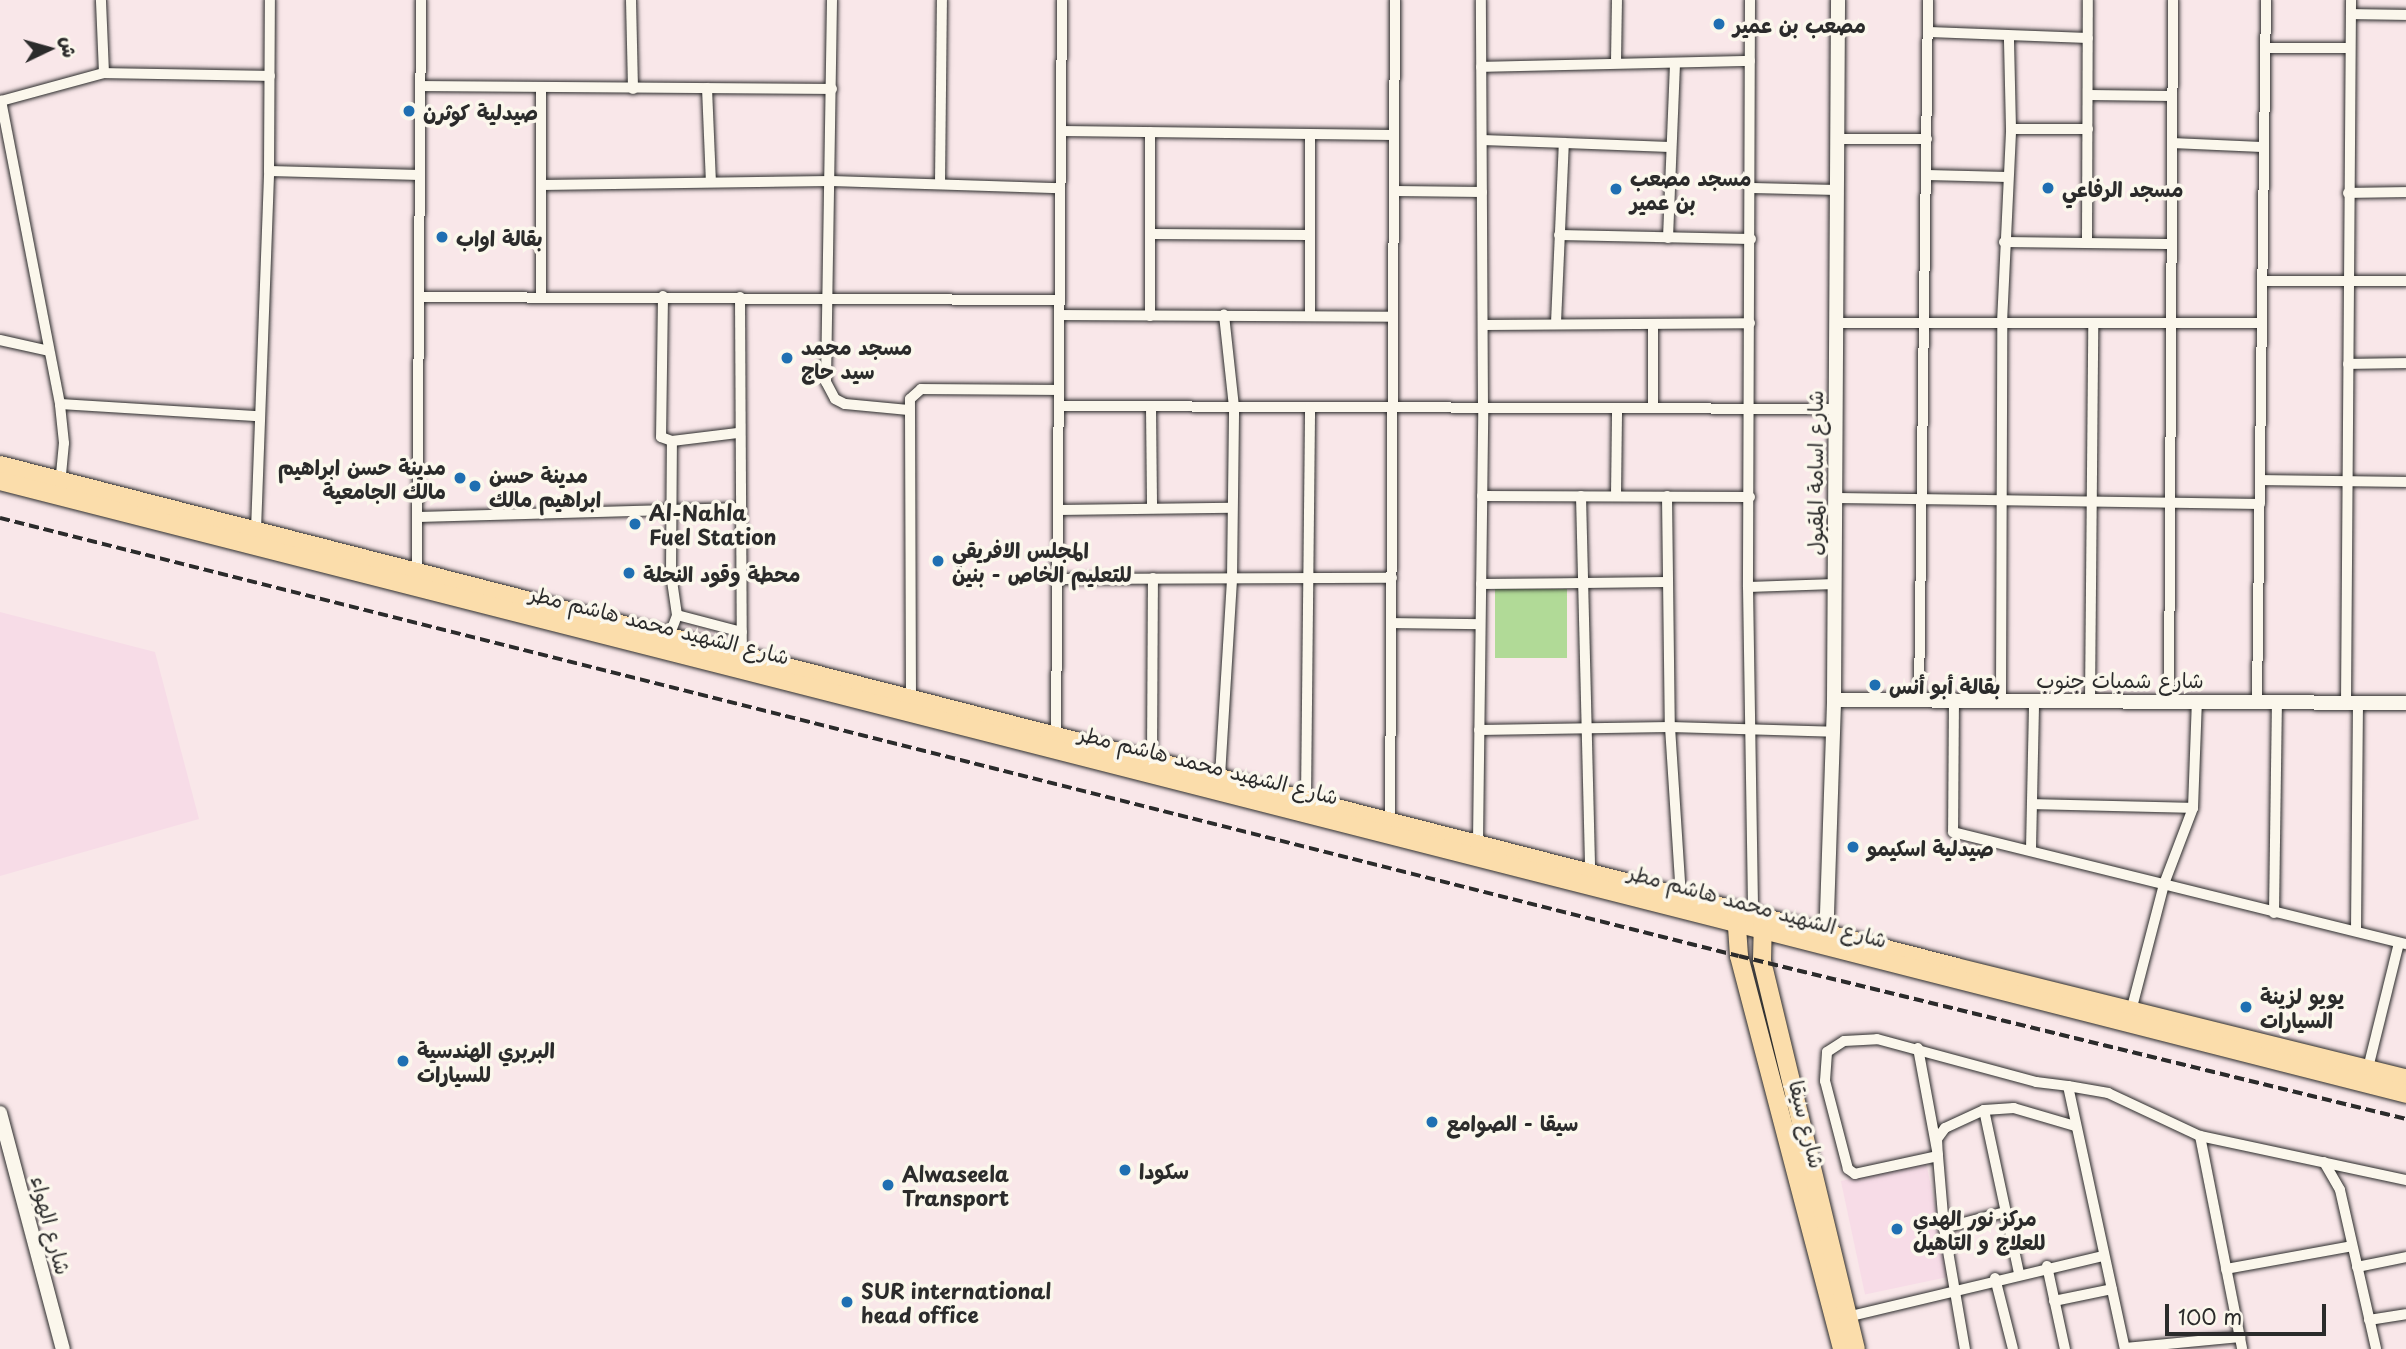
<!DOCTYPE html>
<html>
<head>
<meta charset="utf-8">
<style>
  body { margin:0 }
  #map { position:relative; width:2406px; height:1349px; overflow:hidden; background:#f9e7e9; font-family:"Playpen Sans","Playpen Sans Arabic",sans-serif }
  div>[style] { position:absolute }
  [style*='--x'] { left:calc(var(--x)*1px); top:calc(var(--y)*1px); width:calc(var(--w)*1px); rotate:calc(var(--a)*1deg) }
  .built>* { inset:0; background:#f7dce7; transform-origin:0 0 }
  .green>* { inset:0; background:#b1da97; transform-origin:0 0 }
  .roads { filter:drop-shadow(0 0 2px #2b2b2b) drop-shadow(0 0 2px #2b2b2b) }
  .minor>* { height:10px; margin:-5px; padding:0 5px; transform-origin:5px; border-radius:5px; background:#fbf7ec }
  .tertiary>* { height:14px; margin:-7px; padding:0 7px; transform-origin:7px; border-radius:7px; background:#fbf7ec }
  .primary>* { height:18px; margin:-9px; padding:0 9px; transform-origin:9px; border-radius:9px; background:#fbddab }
  .rail>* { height:3.5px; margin-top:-1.75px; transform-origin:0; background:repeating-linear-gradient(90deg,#2b2b2b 0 10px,transparent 0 15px) }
  .dots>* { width:19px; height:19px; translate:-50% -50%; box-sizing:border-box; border:4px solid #fbf7ec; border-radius:50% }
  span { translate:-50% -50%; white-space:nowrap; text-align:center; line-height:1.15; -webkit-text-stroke:7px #fbf7ec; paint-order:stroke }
  .poi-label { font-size:21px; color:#2b2b2b; font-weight:700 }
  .left { translate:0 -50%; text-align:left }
  .right { translate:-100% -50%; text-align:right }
  .street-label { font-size:21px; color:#2b2b2b }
  .north { position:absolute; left:14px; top:14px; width:70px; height:70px; -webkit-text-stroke:5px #fbf7ec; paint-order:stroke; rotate:85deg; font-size:19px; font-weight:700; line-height:28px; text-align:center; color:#2b2b2b }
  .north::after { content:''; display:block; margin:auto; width:24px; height:32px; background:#2b2b2b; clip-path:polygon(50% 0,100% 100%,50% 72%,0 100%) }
  .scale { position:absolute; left:2165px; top:1304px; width:161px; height:32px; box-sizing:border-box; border:4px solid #2b2b2b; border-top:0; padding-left:9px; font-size:21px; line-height:24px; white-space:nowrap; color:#2b2b2b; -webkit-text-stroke:5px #fbf7ec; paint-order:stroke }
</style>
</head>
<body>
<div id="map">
  <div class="built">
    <i style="clip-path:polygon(0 612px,155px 652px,199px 819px,0 876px)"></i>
    <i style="left:1926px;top:1163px;width:116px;height:87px;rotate:78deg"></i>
  </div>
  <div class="green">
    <i style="left:1495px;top:589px;width:72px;height:69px"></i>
  </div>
  <div class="roads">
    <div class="minor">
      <i style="--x:631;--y:0;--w:89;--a:88.7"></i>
      <i style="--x:832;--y:0;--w:382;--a:90.9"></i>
      <i style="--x:826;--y:382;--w:19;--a:62"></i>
      <i style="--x:835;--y:399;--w:11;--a:27"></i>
      <i style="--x:845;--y:404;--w:64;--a:5.4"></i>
      <i style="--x:1750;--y:0;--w:587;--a:90.2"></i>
      <i style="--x:1748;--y:587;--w:326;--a:89.1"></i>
      <i style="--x:2351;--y:14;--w:55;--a:1"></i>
      <i style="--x:1929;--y:32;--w:159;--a:2.2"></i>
      <i style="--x:2265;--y:48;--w:85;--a:0"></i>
      <i style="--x:1616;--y:62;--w:62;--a:-89.1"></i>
      <i style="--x:1481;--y:67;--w:269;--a:-1.3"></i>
      <i style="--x:104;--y:73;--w:166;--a:1"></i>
      <i style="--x:421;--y:86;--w:411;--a:0.4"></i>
      <i style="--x:707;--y:88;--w:94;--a:87.6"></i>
      <i style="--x:2089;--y:95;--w:83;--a:0.7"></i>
      <i style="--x:2011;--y:129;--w:77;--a:0"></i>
      <i style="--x:1061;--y:131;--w:333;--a:0.7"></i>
      <i style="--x:1150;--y:132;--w:184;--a:90"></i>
      <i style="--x:1837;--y:139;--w:90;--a:0"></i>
      <i style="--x:1482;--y:140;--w:188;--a:2.1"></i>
      <i style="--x:2172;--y:143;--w:90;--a:2.5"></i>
      <i style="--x:269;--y:171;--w:151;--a:1.5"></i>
      <i style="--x:1927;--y:175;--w:81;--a:1.4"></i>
      <i style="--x:940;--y:184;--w:184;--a:-89.4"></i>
      <i style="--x:541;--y:185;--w:290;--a:-0.8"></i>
      <i style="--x:831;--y:181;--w:229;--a:1.8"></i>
      <i style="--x:1752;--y:188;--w:85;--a:1.3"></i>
      <i style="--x:1394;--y:191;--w:88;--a:0.7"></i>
      <i style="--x:2348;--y:193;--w:58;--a:-1"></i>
      <i style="--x:1150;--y:234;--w:159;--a:0.4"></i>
      <i style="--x:1559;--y:235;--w:192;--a:1.2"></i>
      <i style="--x:1668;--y:238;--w:175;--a:-87.7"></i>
      <i style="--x:2004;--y:242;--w:168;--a:0.7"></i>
      <i style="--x:2087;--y:242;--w:242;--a:-89.8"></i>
      <i style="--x:2262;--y:281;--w:144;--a:0"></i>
      <i style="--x:663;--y:296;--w:141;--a:90.8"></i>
      <i style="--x:661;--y:437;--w:12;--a:20"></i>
      <i style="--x:672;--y:441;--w:66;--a:-6.9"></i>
      <i style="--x:419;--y:297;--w:641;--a:0.27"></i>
      <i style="--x:541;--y:297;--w:210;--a:-90"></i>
      <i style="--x:740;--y:297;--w:356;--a:89.7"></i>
      <i style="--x:1059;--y:315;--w:334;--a:0.3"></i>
      <i style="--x:1310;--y:316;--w:181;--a:-90"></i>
      <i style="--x:1556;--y:323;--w:180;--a:-87.5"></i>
      <i style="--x:1836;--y:323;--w:425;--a:0"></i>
      <i style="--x:1483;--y:325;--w:267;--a:-0.4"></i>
      <i style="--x:0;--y:340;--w:50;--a:12.7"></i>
      <i style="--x:2348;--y:364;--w:58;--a:-1"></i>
      <i style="--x:60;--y:404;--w:199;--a:3.5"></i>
      <i style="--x:1059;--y:406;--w:777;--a:0.22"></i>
      <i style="--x:1151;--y:407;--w:98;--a:89.4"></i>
      <i style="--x:1653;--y:408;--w:82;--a:-90"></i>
      <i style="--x:2261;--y:480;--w:145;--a:0.8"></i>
      <i style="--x:60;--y:485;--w:42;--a:-84.6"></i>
      <i style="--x:64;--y:443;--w:39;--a:-96"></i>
      <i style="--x:60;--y:404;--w:309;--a:-101"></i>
      <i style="--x:1;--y:101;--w:107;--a:-15.2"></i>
      <i style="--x:104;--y:73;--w:73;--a:-92.4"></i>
      <i style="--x:1482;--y:496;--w:268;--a:0.2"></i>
      <i style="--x:1581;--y:496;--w:375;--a:88.6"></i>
      <i style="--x:1616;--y:496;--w:88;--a:-89.3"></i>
      <i style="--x:1667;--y:496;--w:231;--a:89.3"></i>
      <i style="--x:1670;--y:727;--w:168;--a:86.3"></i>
      <i style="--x:1836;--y:498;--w:424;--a:0.8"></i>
      <i style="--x:1058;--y:510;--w:174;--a:-0.7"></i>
      <i style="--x:418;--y:517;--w:323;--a:-1.6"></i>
      <i style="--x:256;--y:530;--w:359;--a:-87.9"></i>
      <i style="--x:269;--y:171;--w:171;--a:-89.7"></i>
      <i style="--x:417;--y:576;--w:576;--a:-89.6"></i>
      <i style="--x:1058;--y:579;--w:334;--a:-0.2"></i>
      <i style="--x:1481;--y:584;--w:186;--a:-0.6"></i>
      <i style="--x:1748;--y:587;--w:87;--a:-2"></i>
      <i style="--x:677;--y:615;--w:67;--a:14.7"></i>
      <i style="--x:1392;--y:623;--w:88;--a:0.7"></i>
      <i style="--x:668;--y:639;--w:26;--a:-69"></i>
      <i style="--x:677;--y:615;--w:41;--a:-98.3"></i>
      <i style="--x:671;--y:574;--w:133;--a:-89.6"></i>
      <i style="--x:911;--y:697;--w:298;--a:-90.2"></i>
      <i style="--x:910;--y:399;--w:15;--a:-42"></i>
      <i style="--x:921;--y:389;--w:138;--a:0.4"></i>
      <i style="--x:1919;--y:698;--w:698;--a:-89.26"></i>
      <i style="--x:1954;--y:698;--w:134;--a:90.4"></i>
      <i style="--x:1953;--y:832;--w:467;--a:13.9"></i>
      <i style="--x:2001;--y:699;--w:376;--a:-89.8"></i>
      <i style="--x:2002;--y:323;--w:194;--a:-87.3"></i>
      <i style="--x:2011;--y:129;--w:91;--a:-91.3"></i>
      <i style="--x:2169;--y:700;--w:700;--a:-89.67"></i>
      <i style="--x:2090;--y:701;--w:378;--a:-89.5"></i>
      <i style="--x:2257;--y:702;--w:702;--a:-89.27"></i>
      <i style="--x:2346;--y:703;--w:703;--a:-89.59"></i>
      <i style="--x:1479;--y:730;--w:191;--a:-0.9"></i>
      <i style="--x:1670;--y:727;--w:164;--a:1.7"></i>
      <i style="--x:1056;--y:734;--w:734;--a:-89.53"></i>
      <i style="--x:1152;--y:759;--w:181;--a:-89.7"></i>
      <i style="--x:1220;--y:776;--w:197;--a:-86.5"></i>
      <i style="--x:1232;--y:579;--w:172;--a:-89.3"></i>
      <i style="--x:1234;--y:407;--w:93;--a:-96.2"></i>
      <i style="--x:1306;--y:798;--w:391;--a:-89.4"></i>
      <i style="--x:2033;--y:804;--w:160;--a:1.4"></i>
      <i style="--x:1390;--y:820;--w:820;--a:-89.65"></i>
      <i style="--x:1478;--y:842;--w:434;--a:-89.3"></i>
      <i style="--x:1483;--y:408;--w:408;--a:-90.3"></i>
      <i style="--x:2031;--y:849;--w:149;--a:-88.8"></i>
      <i style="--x:2274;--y:913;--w:211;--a:-89.2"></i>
      <i style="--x:2356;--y:931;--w:228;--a:-89.5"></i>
      <i style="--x:2131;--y:1011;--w:131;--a:-75.4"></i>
      <i style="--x:2164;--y:884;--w:81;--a:-69.1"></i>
      <i style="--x:2193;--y:808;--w:107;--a:-87.9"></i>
      <i style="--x:1918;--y:1048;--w:110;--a:79.5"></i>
      <i style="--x:1938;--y:1156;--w:72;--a:85.2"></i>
      <i style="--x:1944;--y:1228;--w:123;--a:80.2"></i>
      <i style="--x:2368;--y:1068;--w:129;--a:-76.1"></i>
      <i style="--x:2068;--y:1086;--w:41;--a:9.9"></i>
      <i style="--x:2108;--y:1093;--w:102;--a:25.1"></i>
      <i style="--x:2200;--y:1136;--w:211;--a:12.1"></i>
      <i style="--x:1984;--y:1110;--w:167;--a:77.9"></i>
      <i style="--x:2075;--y:1126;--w:64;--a:-163.6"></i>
      <i style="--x:2014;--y:1108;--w:30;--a:176"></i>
      <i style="--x:1984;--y:1110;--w:43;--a:155.2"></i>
      <i style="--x:1945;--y:1128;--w:14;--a:126"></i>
      <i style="--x:1937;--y:1139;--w:17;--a:87"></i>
      <i style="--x:1938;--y:1156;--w:85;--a:167.8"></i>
      <i style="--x:1855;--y:1174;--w:9;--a:-144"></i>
      <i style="--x:1848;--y:1169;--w:91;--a:-104.6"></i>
      <i style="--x:1825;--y:1081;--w:29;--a:-86"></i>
      <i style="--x:1827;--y:1052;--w:20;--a:-33"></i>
      <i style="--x:1844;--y:1041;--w:33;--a:-3"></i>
      <i style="--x:1877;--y:1039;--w:165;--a:15.1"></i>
      <i style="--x:2036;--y:1082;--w:32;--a:7"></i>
      <i style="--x:2068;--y:1086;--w:269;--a:77.8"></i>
      <i style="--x:2200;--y:1136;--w:217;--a:78.8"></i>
      <i style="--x:2324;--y:1162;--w:32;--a:60"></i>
      <i style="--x:2340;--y:1190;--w:163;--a:77.2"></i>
      <i style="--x:1944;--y:1228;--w:63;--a:-14.7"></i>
      <i style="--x:2047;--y:1266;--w:85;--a:77.8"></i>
      <i style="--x:2357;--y:1267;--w:50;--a:-11.5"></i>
      <i style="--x:2226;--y:1269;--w:128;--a:-10.3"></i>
      <i style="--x:1995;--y:1278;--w:73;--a:75.8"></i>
      <i style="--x:2054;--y:1301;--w:59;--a:-11.7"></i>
      <i style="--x:1847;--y:1317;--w:264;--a:-13.4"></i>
      <i style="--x:2369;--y:1320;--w:37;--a:-9"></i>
      <i style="--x:2125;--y:1348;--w:116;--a:-5.5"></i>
    </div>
    <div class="tertiary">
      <i style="--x:1834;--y:700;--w:572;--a:0.3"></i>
      <i style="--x:1826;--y:944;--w:244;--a:-88.1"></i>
      <i style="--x:1834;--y:700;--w:700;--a:-89.67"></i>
      <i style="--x:0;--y:1113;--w:244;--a:75.1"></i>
    </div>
    <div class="primary">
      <i style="--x:0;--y:465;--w:2019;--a:14.39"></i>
      <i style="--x:1956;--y:967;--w:463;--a:13.9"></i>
      <i style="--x:0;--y:481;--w:2483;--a:14.29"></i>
      <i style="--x:1736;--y:912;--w:44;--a:86.1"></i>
      <i style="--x:1739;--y:956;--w:406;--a:75.3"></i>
      <i style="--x:1763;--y:919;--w:42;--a:91.4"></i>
      <i style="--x:1762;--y:961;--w:399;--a:76.4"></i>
    </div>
  </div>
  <div class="rail">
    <i style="--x:0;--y:518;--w:1793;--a:14.14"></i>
    <i style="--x:1739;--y:956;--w:687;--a:13.73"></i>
  </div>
  <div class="dots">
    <i style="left:1719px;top:24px;background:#1f6fb2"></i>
    <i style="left:409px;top:111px;background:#1f6fb2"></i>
    <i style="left:2048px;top:188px;background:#1f6fb2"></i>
    <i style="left:1616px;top:189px;background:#1f6fb2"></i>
    <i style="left:442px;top:237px;background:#1f6fb2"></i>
    <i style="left:787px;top:358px;background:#1f6fb2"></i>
    <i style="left:460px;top:478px;background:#1f6fb2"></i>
    <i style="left:475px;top:486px;background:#1f6fb2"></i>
    <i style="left:635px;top:524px;background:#1f6fb2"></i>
    <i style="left:938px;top:561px;background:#1f6fb2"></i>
    <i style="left:629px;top:573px;background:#1f6fb2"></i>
    <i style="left:1875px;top:685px;background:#1f6fb2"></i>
    <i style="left:1853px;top:847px;background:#1f6fb2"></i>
    <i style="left:2246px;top:1007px;background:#1f6fb2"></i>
    <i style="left:403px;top:1061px;background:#1f6fb2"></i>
    <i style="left:1432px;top:1122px;background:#1f6fb2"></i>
    <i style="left:1125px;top:1170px;background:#1f6fb2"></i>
    <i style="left:888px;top:1185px;background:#1f6fb2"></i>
    <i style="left:1897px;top:1229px;background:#1f6fb2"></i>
    <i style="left:847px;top:1302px;background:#1f6fb2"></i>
  </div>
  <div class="poi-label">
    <span class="left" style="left:1733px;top:24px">مصعب بن عمير</span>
    <span class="left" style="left:423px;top:111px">صيدلية كوثرن</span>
    <span class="left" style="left:1630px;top:189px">مسجد مصعب<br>بن عمير</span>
    <span class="left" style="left:2062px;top:188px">مسجد الرفاعي</span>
    <span class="left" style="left:456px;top:237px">بقالة اواب</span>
    <span class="left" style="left:801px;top:358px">مسجد محمد<br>سيد حاج</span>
    <span class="right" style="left:446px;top:478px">مدينة حسن ابراهيم<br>مالك الجامعية</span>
    <span class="left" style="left:489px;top:486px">مدينة حسن<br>ابراهيم مالك</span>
    <span class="left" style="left:649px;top:524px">Al-Nahla<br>Fuel Station</span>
    <span class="left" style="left:952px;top:561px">المجلس الافريقي<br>للتعليم الخاص - بنين</span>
    <span class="left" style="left:643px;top:573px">محطة وقود النحلة</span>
    <span class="left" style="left:1889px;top:685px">بقالة أبو أنس</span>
    <span class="left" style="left:1867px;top:847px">صيدلية اسكيمو</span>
    <span class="left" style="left:2260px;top:1007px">يويو لزينة<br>السيارات</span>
    <span class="left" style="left:417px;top:1061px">البربري الهندسية<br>للسيارات</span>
    <span class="left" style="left:1446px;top:1122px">سيقا - الصوامع</span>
    <span class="left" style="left:1139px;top:1170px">سكودا</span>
    <span class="left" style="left:902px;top:1185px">Alwaseela<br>Transport</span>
    <span class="left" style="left:1913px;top:1229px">مركز نور الهدي<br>للعلاج و التاهيل</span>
    <span class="left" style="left:861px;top:1302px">SUR international<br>head office</span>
  </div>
  <div class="street-label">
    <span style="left:1814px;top:473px;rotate:-90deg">شارع اسامة المقبول</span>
    <span style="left:660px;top:624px;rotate:14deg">شارع الشهيد محمد هاشم مطر</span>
    <span style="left:2120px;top:679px">شارع شمبات جنوب</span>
    <span style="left:1209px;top:764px;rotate:14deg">شارع الشهيد محمد هاشم مطر</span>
    <span style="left:1758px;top:905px;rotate:15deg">شارع الشهيد محمد هاشم مطر</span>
    <span style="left:1808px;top:1124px;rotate:76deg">شارع سيقا</span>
    <span style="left:52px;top:1225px;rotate:75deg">شارع الهواء</span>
  </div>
  <div class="north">ش</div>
  <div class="scale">100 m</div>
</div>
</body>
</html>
